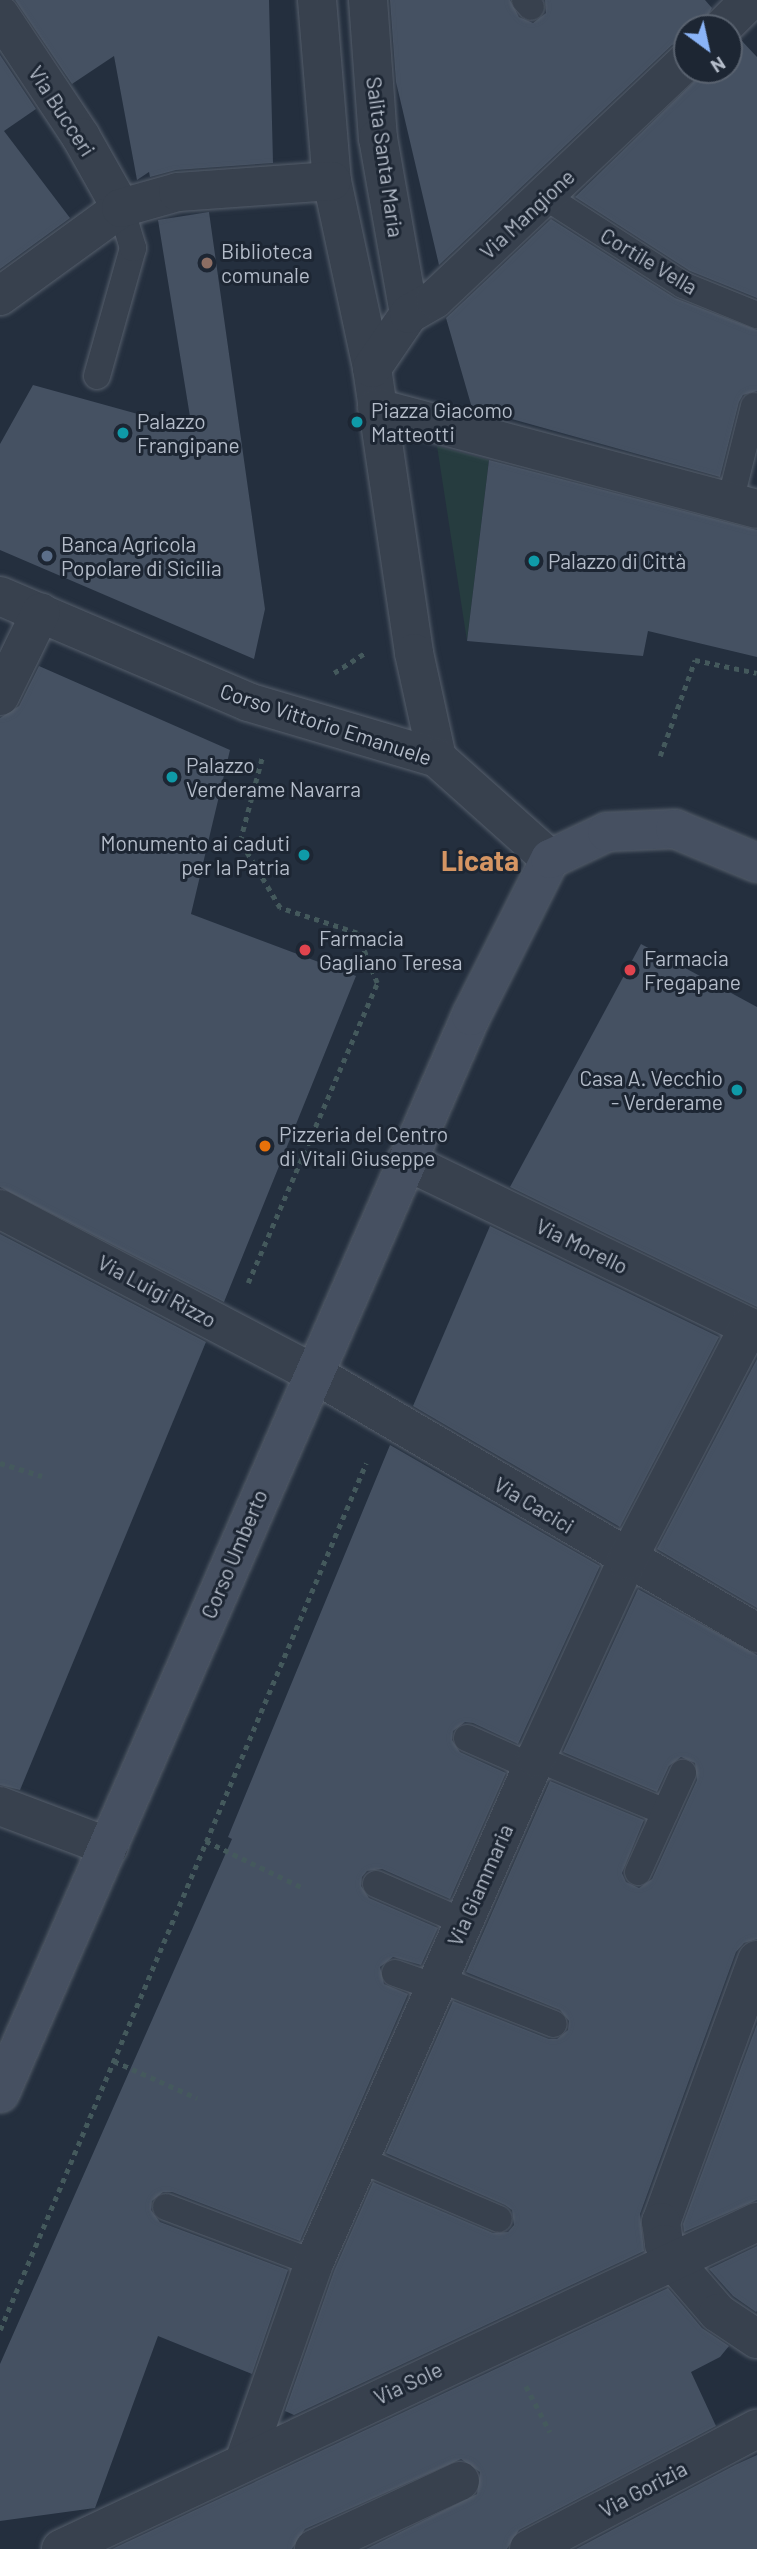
<!DOCTYPE html>
<html>
<head>
<meta charset="utf-8">
<style>
  body { margin:0 }
  #map { position:relative; width:757px; height:2549px; overflow:hidden; background:#242f3e; font-family:Barlow,sans-serif }
  div>[style] { position:absolute }
  [style*='--x'] { left:calc(var(--x)*1px); top:calc(var(--y)*1px); width:calc(var(--w)*1px); rotate:calc(var(--a)*1deg) }
  .green>* { inset:0; background:#263c3f }
  .building>* { inset:0; background:#455162 }
  .path>* { height:4.5px; margin-top:-2.25px; transform-origin:0; background:repeating-linear-gradient(90deg,#44595c 0 5px,transparent 0 10px) }
  .roads { filter:drop-shadow(0 0 2px #565f6c) drop-shadow(0 0 2px #565f6c) }
  .lane>* { height:26px; margin:-13px; padding:0 13px; transform-origin:13px; border-radius:13px; background:#38414e }
  .street>* { height:38px; margin:-19px; padding:0 19px; transform-origin:19px; border-radius:19px; background:#38414e }
  .secondary>* { height:38px; margin:-19px; padding:0 19px; transform-origin:19px; border-radius:19px; background:#465061 }
  .dots>* { width:19px; height:19px; translate:-50% -50%; box-sizing:border-box; border:4px solid #1d2633; border-radius:50% }
  span { translate:-50% -50%; white-space:nowrap; text-align:center; line-height:1.15; -webkit-text-stroke:6px #1d2633; paint-order:stroke }
  .street-label { font-size:21px; color:#b4bcc9 }
  .poi-label { font-size:21px; color:#b4bcc9 }
  .left { translate:0 -50%; text-align:left }
  .right { translate:-100% -50%; text-align:right }
  .district-label { font-size:28px; color:#d59563; font-weight:700 }
  .north { position:absolute; left:673px; top:14px; width:70px; height:70px; box-sizing:border-box; background:#1d2633; border:2px solid #59626f; border-radius:50%; rotate:147deg; font-size:19px; font-weight:700; line-height:28px; text-align:center; color:#b4bcc9 }
  .north::after { content:''; display:block; margin:auto; width:24px; height:32px; background:#8ab4f8; clip-path:polygon(50% 0,100% 100%,50% 72%,0 100%) }
</style>
</head>
<body>
<div id="map">
  <div class="green">
    <i style="clip-path:polygon(437px 446px,489px 460px,467px 641px)"></i>
  </div>
  <div class="building">
    <i style="clip-path:polygon(15px 0,269px 0,273px 163px,176px 170px,150px 177px,149px 172px,137px 180px,114px 56px,72px 84px)"></i>
    <i style="clip-path:polygon(390px 0,510px 0,519px 17px,533px 23px,546px 13px,545px 0,705px 0,712px 8px,701px 28px,687px 28px,687px 40px,672px 45px,439px 265px,396px 82px)"></i>
    <i style="clip-path:polygon(741px 40px,757px 57px,757px 298px,690px 271px,575px 197px,706px 70px,729px 70px,729px 48px)"></i>
    <i style="clip-path:polygon(0 55px,36px 109px,4px 131px,70px 218px,0 269px)"></i>
    <i style="clip-path:polygon(209px 212px,265px 609px,254px 659px,0 550px,0 444px,33px 385px,192px 429px,158px 220px)"></i>
    <i style="clip-path:polygon(551px 219px,675px 298px,757px 330px,757px 391px,743px 395px,739px 402px,720px 477px,472px 408px,446px 318px)"></i>
    <i style="clip-path:polygon(489px 460px,757px 530px,757px 657px,648px 631px,643px 656px,467px 641px)"></i>
    <i style="clip-path:polygon(39px 666px,230px 750px,191px 914px,356px 976px,224px 1302px,0 1187px,0 718px,19px 706px)"></i>
    <i style="clip-path:polygon(641px 944px,757px 1007px,757px 1307px,510px 1187px)"></i>
    <i style="clip-path:polygon(490px 1226px,719px 1337px,620px 1527px,413px 1406px)"></i>
    <i style="clip-path:polygon(0 1234px,206px 1342px,20px 1790px,0 1785px)"></i>
    <i style="clip-path:polygon(757px 1359px,757px 1608px,657px 1549px)"></i>
    <i style="clip-path:polygon(390px 1445px,600px 1566px,518px 1744px,473px 1723px,465px 1722px,453px 1731px,452px 1740px,460px 1752px,506px 1773px,450px 1899px,382px 1869px,367px 1871px,362px 1877px,361px 1886px,369px 1898px,438px 1928px,421px 1965px,393px 1957px,380px 1967px,384px 1984px,408px 1994px,300px 2241px,172px 2192px,163px 2192px,152px 2201px,151px 2210px,160px 2222px,288px 2270px,252px 2374px,158px 2336px,95px 2508px,0 2521px,0 2364px,232px 1839px,228px 1837px)"></i>
    <i style="clip-path:polygon(638px 1589px,757px 1655px,757px 1939px,744px 1943px,736px 1952px,640px 2214px,644px 2251px,294px 2415px,285px 2411px,334px 2271px,373px 2182px,493px 2233px,508px 2232px,514px 2225px,512px 2210px,505px 2205px,386px 2153px,453px 2001px,549px 2039px,557px 2039px,568px 2030px,569px 2021px,560px 2010px,466px 1972px,550px 1781px,644px 1820px,622px 1873px,626px 1882px,639px 1888px,652px 1879px,697px 1780px,695px 1763px,681px 1757px,669px 1766px,657px 1792px,563px 1752px)"></i>
    <i style="clip-path:polygon(757px 2024px,757px 2200px,684px 2232px,683px 2224px)"></i>
    <i style="clip-path:polygon(757px 2246px,757px 2311px,756px 2312px,733px 2296px,709px 2269px)"></i>
    <i style="clip-path:polygon(668px 2288px,702px 2328px,729px 2346px,720px 2357px,691px 2372px,716px 2426px,519px 2530px,507px 2549px,366px 2549px,477px 2494px,480px 2472px,461px 2459px,305px 2529px,292px 2549px,112px 2549px)"></i>
    <i style="clip-path:polygon(757px 2455px,757px 2549px,576px 2549px,735px 2465px)"></i>
  </div>
  <div class="path">
    <i style="--x:334;--y:673;--w:37;--a:-33"></i>
    <i style="--x:660;--y:756;--w:102;--a:-70"></i>
    <i style="--x:695;--y:660;--w:63;--a:11.8"></i>
    <i style="--x:248;--y:1283;--w:327;--a:-66.7"></i>
    <i style="--x:377;--y:983;--w:54;--a:-111.8"></i>
    <i style="--x:357;--y:933;--w:81;--a:-162"></i>
    <i style="--x:280;--y:908;--w:78;--a:-120.8"></i>
    <i style="--x:240;--y:841;--w:86;--a:-75.2"></i>
    <i style="--x:0;--y:1463;--w:44;--a:17.2"></i>
    <i style="--x:206;--y:1841;--w:106;--a:25.8"></i>
    <i style="--x:114;--y:2061;--w:91;--a:24"></i>
    <i style="--x:0;--y:2330;--w:941;--a:-67.11"></i>
    <i style="--x:526;--y:2386;--w:52;--a:62.4"></i>
  </div>
  <div class="roads">
    <div class="lane">
      <i style="--x:525;--y:0;--w:9;--a:49"></i>
      <i style="--x:546;--y:197;--w:163;--a:32.7"></i>
      <i style="--x:683;--y:285;--w:80;--a:22.1"></i>
      <i style="--x:97;--y:376;--w:133;--a:-74.3"></i>
      <i style="--x:133;--y:248;--w:42;--a:-106.7"></i>
      <i style="--x:730;--y:502;--w:99;--a:-76"></i>
      <i style="--x:467;--y:1738;--w:71;--a:24"></i>
      <i style="--x:536;--y:1758;--w:140;--a:22.7"></i>
      <i style="--x:638;--y:1872;--w:109;--a:-65.6"></i>
      <i style="--x:376;--y:1884;--w:96;--a:23.4"></i>
      <i style="--x:395;--y:1973;--w:42;--a:19.3"></i>
      <i style="--x:439;--y:1979;--w:123;--a:21.4"></i>
      <i style="--x:359;--y:2159;--w:152;--a:23.2"></i>
      <i style="--x:166;--y:2207;--w:158;--a:20.7"></i>
    </div>
    <div class="street">
      <i style="--x:317;--y:0;--w:182;--a:85.3"></i>
      <i style="--x:332;--y:181;--w:191;--a:77.9"></i>
      <i style="--x:372;--y:368;--w:288;--a:81.6"></i>
      <i style="--x:414;--y:653;--w:107;--a:77.6"></i>
      <i style="--x:368;--y:0;--w:138;--a:85.9"></i>
      <i style="--x:378;--y:138;--w:179;--a:80"></i>
      <i style="--x:0;--y:15;--w:146;--a:56.4"></i>
      <i style="--x:81;--y:137;--w:81;--a:60.6"></i>
      <i style="--x:722;--y:28;--w:40;--a:-45"></i>
      <i style="--x:0;--y:296;--w:150;--a:-36"></i>
      <i style="--x:121;--y:208;--w:59;--a:-15.7"></i>
      <i style="--x:178;--y:192;--w:154;--a:-4.1"></i>
      <i style="--x:372;--y:368;--w:65;--a:-55.6"></i>
      <i style="--x:409;--y:314;--w:30;--a:-30"></i>
      <i style="--x:435;--y:299;--w:347;--a:-43.4"></i>
      <i style="--x:377;--y:408;--w:393;--a:14.9"></i>
      <i style="--x:0;--y:596;--w:270;--a:23.1"></i>
      <i style="--x:248;--y:702;--w:197;--a:16.5"></i>
      <i style="--x:437;--y:758;--w:152;--a:41.8"></i>
      <i style="--x:0;--y:696;--w:93;--a:-64"></i>
      <i style="--x:406;--y:1161;--w:390;--a:25.8"></i>
      <i style="--x:0;--y:1209;--w:353;--a:27.7"></i>
      <i style="--x:313;--y:1373;--w:515;--a:30.35"></i>
      <i style="--x:0;--y:1806;--w:116;--a:20.6"></i>
      <i style="--x:757;--y:1960;--w:279;--a:110.1"></i>
      <i style="--x:661;--y:2222;--w:22;--a:82"></i>
      <i style="--x:664;--y:2244;--w:21;--a:61"></i>
      <i style="--x:674;--y:2262;--w:67;--a:49.2"></i>
      <i style="--x:718;--y:2313;--w:47;--a:33.7"></i>
      <i style="--x:245;--y:2459;--w:208;--a:-70.6"></i>
      <i style="--x:314;--y:2263;--w:552;--a:-66.27"></i>
      <i style="--x:536;--y:1758;--w:218;--a:-65.3"></i>
      <i style="--x:627;--y:1560;--w:263;--a:-62.4"></i>
      <i style="--x:61;--y:2549;--w:769;--a:-25.17"></i>
      <i style="--x:314;--y:2549;--w:161;--a:-25"></i>
      <i style="--x:529;--y:2549;--w:258;--a:-27.8"></i>
    </div>
    <div class="secondary">
      <i style="--x:0;--y:2093;--w:1175;--a:-66.38"></i>
      <i style="--x:471;--y:1016;--w:176;--a:-63.3"></i>
      <i style="--x:550;--y:859;--w:63;--a:-25.3"></i>
      <i style="--x:607;--y:832;--w:68;--a:-2.5"></i>
      <i style="--x:675;--y:829;--w:89;--a:22.5"></i>
    </div>
  </div>
  <div class="dots">
    <i style="left:207px;top:263px;background:#8d6e63"></i>
    <i style="left:357px;top:422px;background:#0f9aa8"></i>
    <i style="left:123px;top:433px;background:#0f9aa8"></i>
    <i style="left:47px;top:556px;background:#5c6f8a"></i>
    <i style="left:534px;top:561px;background:#0f9aa8"></i>
    <i style="left:172px;top:777px;background:#0f9aa8"></i>
    <i style="left:304px;top:855px;background:#0f9aa8"></i>
    <i style="left:305px;top:950px;background:#e0444e"></i>
    <i style="left:630px;top:970px;background:#e0444e"></i>
    <i style="left:737px;top:1090px;background:#0f9aa8"></i>
    <i style="left:265px;top:1146px;background:#e8710a"></i>
  </div>
  <div class="street-label">
    <span style="left:62px;top:111px;rotate:57deg">Via Bucceri</span>
    <span style="left:385px;top:157px;rotate:82deg">Salita Santa Maria</span>
    <span style="left:527px;top:214px;rotate:-43deg">Via Mangione</span>
    <span style="left:649px;top:261px;rotate:31deg">Cortile Vella</span>
    <span style="left:326px;top:724px;rotate:18deg">Corso Vittorio Emanuele</span>
    <span style="left:582px;top:1246px;rotate:26deg">Via Morello</span>
    <span style="left:157px;top:1291px;rotate:28deg">Via Luigi Rizzo</span>
    <span style="left:534px;top:1505px;rotate:31deg">Via Cacici</span>
    <span style="left:234px;top:1554px;rotate:-67deg">Corso Umberto</span>
    <span style="left:480px;top:1885px;rotate:-66deg">Via Giammaria</span>
    <span style="left:408px;top:2383px;rotate:-25deg">Via Sole</span>
    <span style="left:643px;top:2489px;rotate:-28deg">Via Gorizia</span>
  </div>
  <div class="poi-label">
    <span class="left" style="left:221px;top:263px">Biblioteca<br>comunale</span>
    <span class="left" style="left:371px;top:422px">Piazza Giacomo<br>Matteotti</span>
    <span class="left" style="left:137px;top:433px">Palazzo<br>Frangipane</span>
    <span class="left" style="left:61px;top:556px">Banca Agricola<br>Popolare di Sicilia</span>
    <span class="left" style="left:548px;top:561px">Palazzo di Città</span>
    <span class="left" style="left:186px;top:777px">Palazzo<br>Verderame Navarra</span>
    <span class="right" style="left:290px;top:855px">Monumento ai caduti<br>per la Patria</span>
    <span class="left" style="left:319px;top:950px">Farmacia<br>Gagliano Teresa</span>
    <span class="left" style="left:644px;top:970px">Farmacia<br>Fregapane</span>
    <span class="right" style="left:723px;top:1090px">Casa A. Vecchio<br>- Verderame</span>
    <span class="left" style="left:279px;top:1146px">Pizzeria del Centro<br>di Vitali Giuseppe</span>
  </div>
  <div class="district-label">
    <span style="left:480px;top:860px">Licata</span>
  </div>
  <div class="north">N</div>
</div>
</body>
</html>
